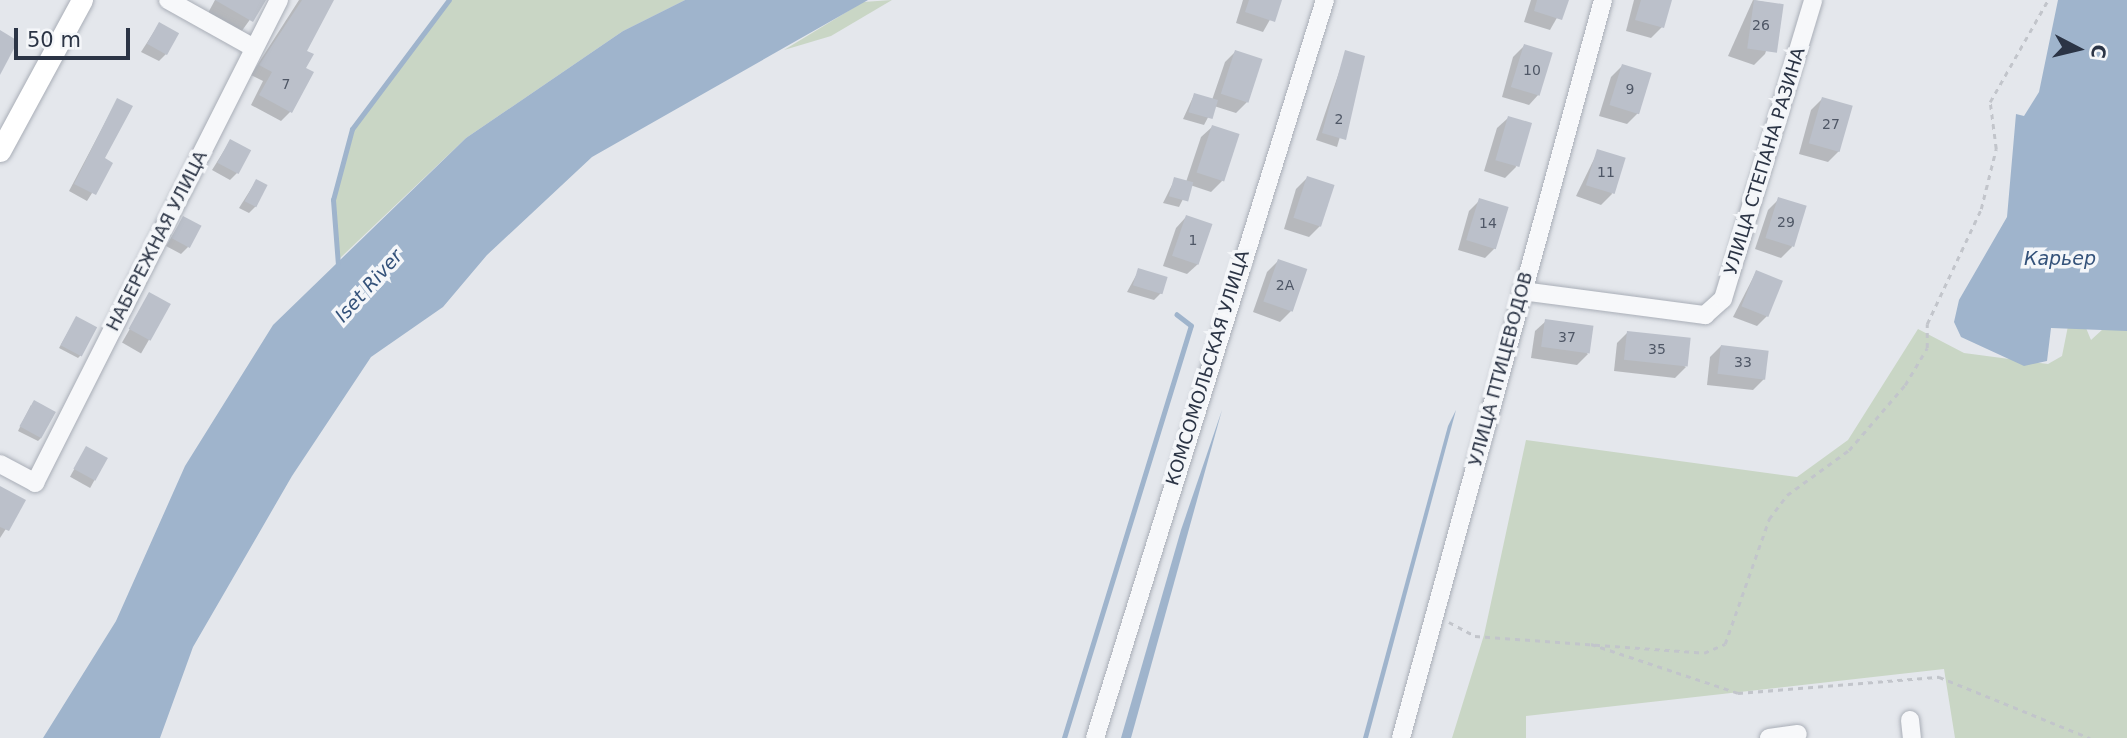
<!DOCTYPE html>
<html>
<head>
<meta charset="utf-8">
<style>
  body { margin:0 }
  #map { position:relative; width:2127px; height:738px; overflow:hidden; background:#e4e7ec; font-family:"DejaVu Sans",sans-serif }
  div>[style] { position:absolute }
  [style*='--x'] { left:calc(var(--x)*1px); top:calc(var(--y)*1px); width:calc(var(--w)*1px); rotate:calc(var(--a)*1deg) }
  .green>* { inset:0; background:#c9d6c5 }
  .water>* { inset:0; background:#9fb4cc }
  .shadow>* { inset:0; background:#0003; transform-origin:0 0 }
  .stream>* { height:4.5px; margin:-2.25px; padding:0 2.25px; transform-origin:2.25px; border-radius:2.25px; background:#9fb4cc }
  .building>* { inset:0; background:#bbc0ca; transform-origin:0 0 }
  .path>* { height:2.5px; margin-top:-1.25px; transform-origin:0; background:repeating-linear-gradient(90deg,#c2c5cb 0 5px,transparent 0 10px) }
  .roads { filter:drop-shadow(0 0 2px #a9aeb7) drop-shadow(0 0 2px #a9aeb7) }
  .minor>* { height:18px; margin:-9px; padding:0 9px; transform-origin:9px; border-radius:9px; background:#f7f8fa }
  .major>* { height:21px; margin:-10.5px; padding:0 10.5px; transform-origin:10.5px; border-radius:10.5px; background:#fff }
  span { translate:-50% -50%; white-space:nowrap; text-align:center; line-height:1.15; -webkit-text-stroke:7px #f4f6f9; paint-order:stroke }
  .number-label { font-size:14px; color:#4f5766 }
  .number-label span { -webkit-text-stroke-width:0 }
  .street-label { font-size:18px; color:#2b3445 }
  .water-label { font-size:19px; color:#34527a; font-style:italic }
  .north { position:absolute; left:2043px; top:14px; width:70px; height:70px; -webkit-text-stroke:5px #f4f6f9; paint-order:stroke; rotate:97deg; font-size:19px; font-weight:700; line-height:28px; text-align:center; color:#2b3445 }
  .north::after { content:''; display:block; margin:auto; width:24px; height:32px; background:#2b3445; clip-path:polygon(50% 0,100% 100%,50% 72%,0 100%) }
  .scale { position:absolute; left:14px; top:28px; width:116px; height:32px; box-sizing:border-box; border:4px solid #2b3445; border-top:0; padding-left:9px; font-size:21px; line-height:24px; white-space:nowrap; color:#2b3445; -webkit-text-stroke:5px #f4f6f9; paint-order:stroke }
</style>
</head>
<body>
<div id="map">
  <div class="green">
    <i style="clip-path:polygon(449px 0,685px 0,623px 31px,466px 138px,337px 261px,333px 200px,352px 129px)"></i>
    <i style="clip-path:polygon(892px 0,831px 36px,784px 50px,863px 2px)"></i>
    <i style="clip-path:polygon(2069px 321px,2086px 328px,2091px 340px,2103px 329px,2127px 329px,2127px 738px,1955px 738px,1944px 669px,1526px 716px,1526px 738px,1452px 738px,1484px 635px,1526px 440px,1797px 477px,1848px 440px,1918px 329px,1964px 353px,2048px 364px,2062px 356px)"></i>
  </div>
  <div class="water">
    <i style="clip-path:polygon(685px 0,868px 0,592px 157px,487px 255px,443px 307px,371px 357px,292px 476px,193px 647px,160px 738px,43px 738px,116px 621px,185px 466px,273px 325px,466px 138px,623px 31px)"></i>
    <i style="clip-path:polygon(2058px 0,2127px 0,2127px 331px,2051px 328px,2047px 361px,2024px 366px,1961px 337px,1954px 322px,1959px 300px,2007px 217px,2016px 114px,2024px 116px,2039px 92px)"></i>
    <i style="clip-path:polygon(1222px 410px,1131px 738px,1121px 738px,1181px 530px)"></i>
    <i style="clip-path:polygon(1456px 410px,1368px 738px,1363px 738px,1448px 426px)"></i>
  </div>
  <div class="shadow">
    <i style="clip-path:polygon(215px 0,264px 0,241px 32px,208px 13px)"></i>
    <i style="clip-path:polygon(299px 0,332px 0,305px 52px,291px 111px,281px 121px,251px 105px,263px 81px,251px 75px)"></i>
    <i style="clip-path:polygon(1243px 0,1281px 0,1263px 32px,1236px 23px)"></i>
    <i style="clip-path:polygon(1531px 0,1567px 0,1550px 30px,1524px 22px)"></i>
    <i style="clip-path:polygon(1634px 0,1670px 0,1662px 27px,1651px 38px,1626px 31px)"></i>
    <i style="clip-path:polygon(1753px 0,1782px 5px,1765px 54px,1754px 65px,1728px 56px)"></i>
    <i style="clip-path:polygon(159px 24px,166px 54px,159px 61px,141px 52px)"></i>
    <i style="clip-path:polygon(1524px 46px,1539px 94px,1529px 105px,1502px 97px,1513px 57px)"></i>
    <i style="clip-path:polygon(1235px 52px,1247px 102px,1236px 113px,1214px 106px,1204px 125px,1183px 119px,1194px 95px,1212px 100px,1225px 62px)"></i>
    <i style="clip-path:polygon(1346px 52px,1363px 58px,1337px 147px,1316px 140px)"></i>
    <i style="clip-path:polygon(1622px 66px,1638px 113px,1627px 124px,1599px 116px,1611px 77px)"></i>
    <i style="clip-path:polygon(1822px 99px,1839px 151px,1828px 162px,1799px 154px,1811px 110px)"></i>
    <i style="clip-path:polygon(117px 100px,103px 159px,111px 163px,87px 201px,69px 191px)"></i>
    <i style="clip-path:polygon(1508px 118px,1516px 167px,1505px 178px,1484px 171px,1497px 128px)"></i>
    <i style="clip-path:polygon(1212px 127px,1222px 181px,1211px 192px,1190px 185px,1179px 207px,1163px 203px,1175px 179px,1186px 182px,1201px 137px)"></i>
    <i style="clip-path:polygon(230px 141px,237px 173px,230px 180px,212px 170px)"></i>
    <i style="clip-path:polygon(1598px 151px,1612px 194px,1601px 205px,1576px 196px)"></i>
    <i style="clip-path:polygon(1307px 178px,1320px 226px,1309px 237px,1284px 229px,1296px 189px)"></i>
    <i style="clip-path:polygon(256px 181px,256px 206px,249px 213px,239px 208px)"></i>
    <i style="clip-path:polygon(1779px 199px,1792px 247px,1781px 258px,1755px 249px,1768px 210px)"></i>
    <i style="clip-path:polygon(1480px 200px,1496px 247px,1485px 258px,1458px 250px,1469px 211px)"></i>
    <i style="clip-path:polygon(1186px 217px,1198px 264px,1187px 274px,1163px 266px,1176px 228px)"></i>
    <i style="clip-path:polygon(183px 218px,188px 247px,181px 254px,166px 246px)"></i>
    <i style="clip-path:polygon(1278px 261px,1291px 311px,1280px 322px,1253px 312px,1267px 272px)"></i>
    <i style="clip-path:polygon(1139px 270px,1161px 293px,1154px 300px,1127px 292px)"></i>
    <i style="clip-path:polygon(1756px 272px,1768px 315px,1757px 326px,1733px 317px)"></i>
    <i style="left:150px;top:294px;width:22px;height:56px;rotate:30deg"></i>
    <i style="clip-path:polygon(76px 318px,81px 355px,78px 358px,59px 348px)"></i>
    <i style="clip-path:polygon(1546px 321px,1588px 354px,1577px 365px,1531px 358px,1535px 331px)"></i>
    <i style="clip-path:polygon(1628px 332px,1686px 367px,1675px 378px,1614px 371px,1617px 343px)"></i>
    <i style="clip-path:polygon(1721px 346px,1764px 379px,1753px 390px,1707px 385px,1710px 357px)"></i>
    <i style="clip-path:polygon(31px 405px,41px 438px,38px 441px,18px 431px)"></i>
    <i style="left:86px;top:448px;width:23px;height:33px;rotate:29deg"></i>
    <i style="clip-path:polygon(0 488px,24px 501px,0 538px)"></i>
  </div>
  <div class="stream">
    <i style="--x:338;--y:265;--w:65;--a:-94.4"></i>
    <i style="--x:333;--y:200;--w:73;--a:-75"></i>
    <i style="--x:352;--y:129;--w:161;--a:-53.1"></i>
    <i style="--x:1064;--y:738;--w:431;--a:-72.9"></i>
    <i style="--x:1191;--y:326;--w:18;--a:-142"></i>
  </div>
  <div class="building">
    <i style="clip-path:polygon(215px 0,266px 0,253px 22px)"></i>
    <i style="clip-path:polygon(302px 0,334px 0,307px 51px,314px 54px,306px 68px,314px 72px,292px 113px,259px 95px,272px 72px,259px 65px)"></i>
    <i style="clip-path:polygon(1249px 0,1282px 0,1275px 22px,1245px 12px)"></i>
    <i style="clip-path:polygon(1537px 0,1569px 0,1562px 20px,1534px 11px)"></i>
    <i style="clip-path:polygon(1641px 0,1672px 0,1664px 28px,1635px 20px)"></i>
    <i style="left:1754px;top:0;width:30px;height:49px;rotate:8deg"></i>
    <i style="left:159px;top:22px;width:23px;height:25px;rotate:29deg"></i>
    <i style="clip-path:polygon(0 30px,18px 41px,0 75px)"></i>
    <i style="left:1524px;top:44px;width:30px;height:45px;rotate:17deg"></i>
    <i style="left:1235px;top:50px;width:29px;height:46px;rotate:18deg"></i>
    <i style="clip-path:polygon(1345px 50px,1365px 56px,1346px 140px,1322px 133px)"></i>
    <i style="left:1622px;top:64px;width:31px;height:43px;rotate:17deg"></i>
    <i style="left:1194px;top:93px;width:25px;height:20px;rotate:16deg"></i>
    <i style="left:1822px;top:97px;width:32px;height:48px;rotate:16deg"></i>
    <i style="clip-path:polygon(117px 98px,133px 106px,105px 158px,113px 163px,96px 195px,74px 184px)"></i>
    <i style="left:1508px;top:116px;width:25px;height:46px;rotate:16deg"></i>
    <i style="left:1212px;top:125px;width:29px;height:50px;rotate:18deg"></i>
    <i style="left:230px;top:139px;width:24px;height:27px;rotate:28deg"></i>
    <i style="left:1597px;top:149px;width:30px;height:38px;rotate:17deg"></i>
    <i style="left:1307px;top:176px;width:29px;height:44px;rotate:18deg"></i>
    <i style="left:1174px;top:177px;width:20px;height:20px;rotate:15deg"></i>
    <i style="left:256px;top:179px;width:13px;height:25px;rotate:27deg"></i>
    <i style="left:1778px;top:197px;width:30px;height:43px;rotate:17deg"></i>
    <i style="left:1479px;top:198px;width:31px;height:44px;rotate:17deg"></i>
    <i style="left:1186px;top:215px;width:28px;height:43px;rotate:19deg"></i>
    <i style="left:183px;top:216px;width:21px;height:25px;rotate:28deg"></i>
    <i style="left:1278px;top:259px;width:31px;height:45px;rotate:19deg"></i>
    <i style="left:1138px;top:268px;width:31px;height:18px;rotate:17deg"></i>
    <i style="left:1756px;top:270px;width:29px;height:39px;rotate:22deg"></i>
    <i style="left:149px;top:292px;width:25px;height:42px;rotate:29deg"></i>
    <i style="left:76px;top:316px;width:24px;height:33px;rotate:28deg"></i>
    <i style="left:1545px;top:319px;width:49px;height:28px;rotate:8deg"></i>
    <i style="left:1627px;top:331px;width:64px;height:29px;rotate:6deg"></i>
    <i style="left:1721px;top:345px;width:48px;height:29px;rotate:7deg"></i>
    <i style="left:34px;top:400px;width:25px;height:30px;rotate:29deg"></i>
    <i style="left:86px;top:446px;width:25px;height:26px;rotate:29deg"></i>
    <i style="clip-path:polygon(0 486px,26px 500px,9px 531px,0 527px)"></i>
  </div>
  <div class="path">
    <i style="--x:1449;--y:622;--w:30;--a:28"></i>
    <i style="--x:1475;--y:636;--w:230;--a:4.2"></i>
    <i style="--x:1704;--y:653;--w:23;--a:-23"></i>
    <i style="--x:1725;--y:644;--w:133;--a:-70.6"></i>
    <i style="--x:1769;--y:519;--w:30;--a:-53"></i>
    <i style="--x:1787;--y:495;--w:77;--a:-36"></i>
    <i style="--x:1849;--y:450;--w:86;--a:-49.3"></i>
    <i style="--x:1905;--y:385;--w:43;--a:-59.3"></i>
    <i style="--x:1927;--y:348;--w:24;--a:-90"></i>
    <i style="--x:1927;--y:324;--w:127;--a:-64.8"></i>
    <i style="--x:1981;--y:209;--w:62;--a:-76"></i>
    <i style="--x:1996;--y:149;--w:47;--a:-97.3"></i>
    <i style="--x:1990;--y:102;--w:117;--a:-60.4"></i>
    <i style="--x:1591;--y:644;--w:155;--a:18.4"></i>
    <i style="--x:1738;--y:693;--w:202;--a:-4.6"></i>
    <i style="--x:1939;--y:677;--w:163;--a:22"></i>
  </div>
  <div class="roads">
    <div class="minor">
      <i style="--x:168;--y:0;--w:98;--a:29.2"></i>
      <i style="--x:1522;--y:291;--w:185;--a:7.5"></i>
      <i style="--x:1705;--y:315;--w:24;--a:-42"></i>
      <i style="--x:1723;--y:299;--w:312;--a:-73.2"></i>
      <i style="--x:0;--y:464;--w:40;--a:28"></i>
      <i style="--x:35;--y:483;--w:541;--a:-63.2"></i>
      <i style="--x:1910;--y:720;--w:18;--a:84"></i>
      <i style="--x:1095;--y:738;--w:773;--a:-72.69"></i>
      <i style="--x:1401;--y:738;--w:765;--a:-74.69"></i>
      <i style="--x:1769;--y:738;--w:29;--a:-8"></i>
    </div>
    <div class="major">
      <i style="--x:0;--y:151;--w:172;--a:-61.5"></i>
    </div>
  </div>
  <div class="number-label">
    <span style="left:1761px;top:25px">26</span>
    <span style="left:1532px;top:70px">10</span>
    <span style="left:286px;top:84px">7</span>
    <span style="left:1630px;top:89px">9</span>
    <span style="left:1339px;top:119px">2</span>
    <span style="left:1831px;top:124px">27</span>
    <span style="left:1606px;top:172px">11</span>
    <span style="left:1786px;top:222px">29</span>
    <span style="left:1488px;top:223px">14</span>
    <span style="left:1193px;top:240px">1</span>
    <span style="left:1285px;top:285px">2А</span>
    <span style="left:1567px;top:337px">37</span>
    <span style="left:1657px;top:349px">35</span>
    <span style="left:1743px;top:362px">33</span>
  </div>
  <div class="street-label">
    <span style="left:1765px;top:161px;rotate:-73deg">УЛИЦА СТЕПАНА РАЗИНА</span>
    <span style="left:157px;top:241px;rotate:-63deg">НАБЕРЕЖНАЯ УЛИЦА</span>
    <span style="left:1208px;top:368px;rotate:-73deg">КОМСОМОЛЬСКАЯ УЛИЦА</span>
    <span style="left:1501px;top:369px;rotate:-75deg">УЛИЦА ПТИЦЕВОДОВ</span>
  </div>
  <div class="water-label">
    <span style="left:2060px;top:259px">Карьер</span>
    <span style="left:369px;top:286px;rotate:-48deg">Iset River</span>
  </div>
  <div class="north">С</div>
  <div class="scale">50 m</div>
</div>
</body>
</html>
